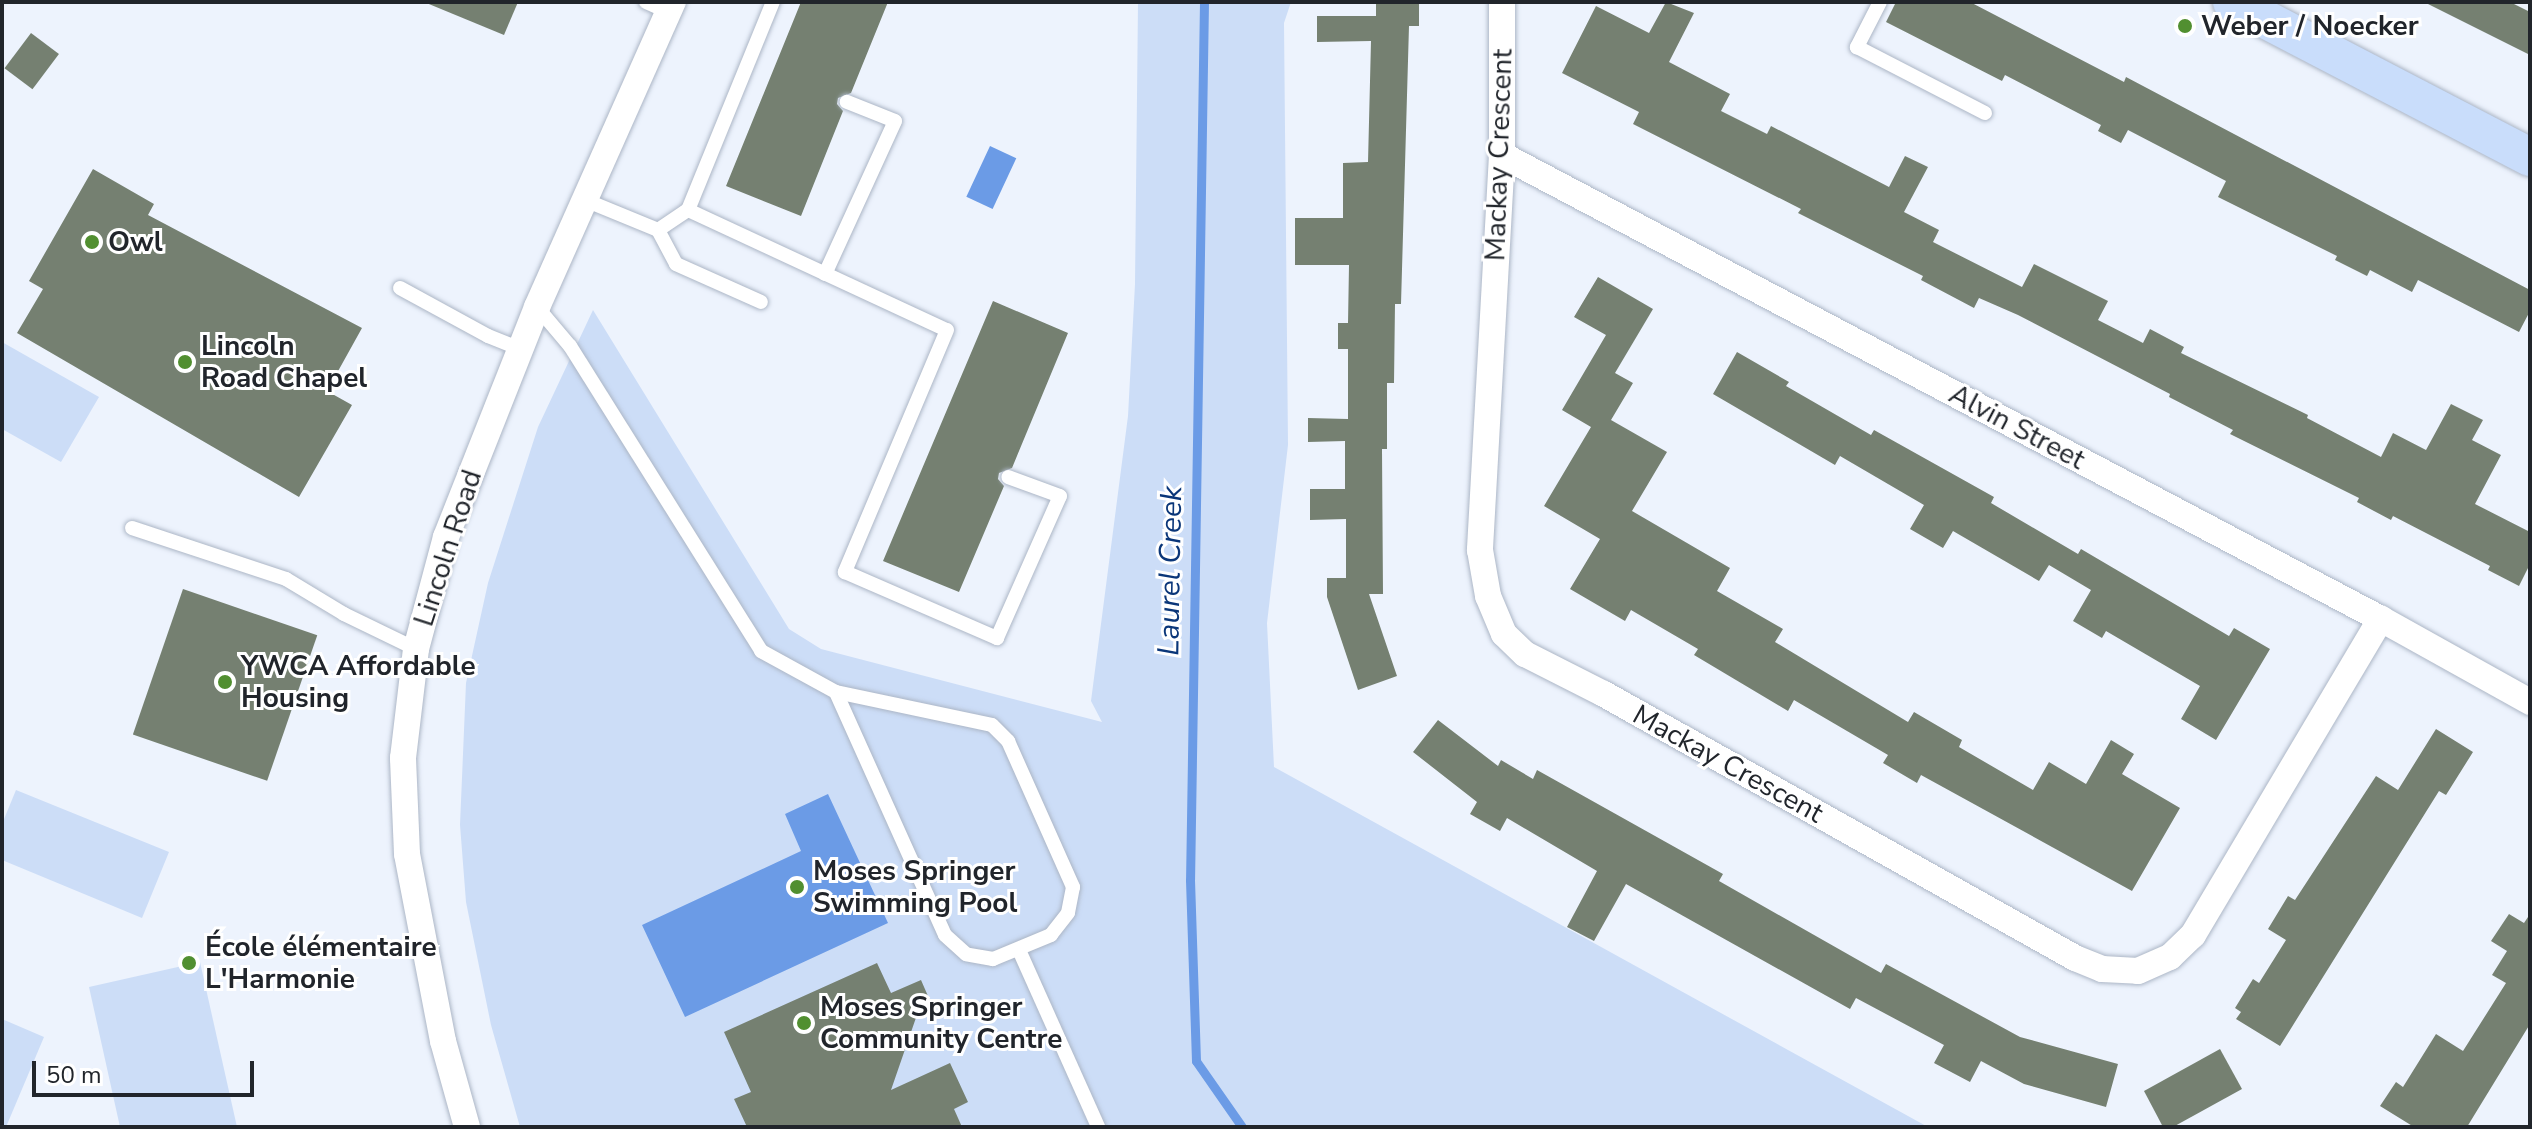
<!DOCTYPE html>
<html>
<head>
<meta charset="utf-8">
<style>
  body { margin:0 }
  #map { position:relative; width:2532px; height:1129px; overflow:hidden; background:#edf3fd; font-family:"Nunito Sans",sans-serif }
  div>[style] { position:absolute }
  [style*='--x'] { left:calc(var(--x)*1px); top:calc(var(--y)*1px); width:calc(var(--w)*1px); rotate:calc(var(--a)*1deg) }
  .green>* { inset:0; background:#ccddf7 }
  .water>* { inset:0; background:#6b9be6; transform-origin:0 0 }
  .stream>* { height:9px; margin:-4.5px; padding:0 4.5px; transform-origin:4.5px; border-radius:4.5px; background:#6b9be6 }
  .building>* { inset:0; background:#758071; transform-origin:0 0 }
  .roads { filter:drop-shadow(0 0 2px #acb6c6) drop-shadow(0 0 2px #acb6c6) }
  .lane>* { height:14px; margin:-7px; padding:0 7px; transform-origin:7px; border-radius:7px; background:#fff }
  .street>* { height:26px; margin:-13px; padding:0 13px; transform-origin:13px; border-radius:13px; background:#fff }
  .secondary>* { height:38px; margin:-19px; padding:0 19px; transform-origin:19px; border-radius:19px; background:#c9ddfb }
  .dots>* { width:22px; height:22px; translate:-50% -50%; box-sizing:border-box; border:4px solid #fff; border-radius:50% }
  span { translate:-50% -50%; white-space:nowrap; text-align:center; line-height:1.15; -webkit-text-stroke:6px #fff; paint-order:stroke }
  .poi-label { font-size:28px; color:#21252b; font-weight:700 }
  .left { translate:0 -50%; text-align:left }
  .street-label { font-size:28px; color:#21252b }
  .water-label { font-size:30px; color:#0a3679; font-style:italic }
  .frame { position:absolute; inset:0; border:4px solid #21252b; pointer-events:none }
  .scale { position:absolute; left:32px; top:1061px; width:222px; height:36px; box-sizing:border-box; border:4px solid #21252b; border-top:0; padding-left:10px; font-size:24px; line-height:28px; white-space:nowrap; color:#21252b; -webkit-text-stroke:6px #fff; paint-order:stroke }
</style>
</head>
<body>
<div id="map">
  <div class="green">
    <i style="clip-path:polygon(1138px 2px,1291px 2px,1284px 23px,1288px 445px,1267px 623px,1274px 767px,1928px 1127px,520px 1127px,491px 1025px,466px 902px,460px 825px,466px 683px,488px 583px,538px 427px,593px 310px,789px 629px,821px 649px,1102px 722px,1091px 701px,1128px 416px,1135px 284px)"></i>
    <i style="clip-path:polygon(2px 342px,99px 397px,61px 462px,2px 429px)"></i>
    <i style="clip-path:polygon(16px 790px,169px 852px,142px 918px,2px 860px,2px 824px)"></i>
    <i style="clip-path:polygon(200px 962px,237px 1127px,120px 1127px,89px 987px)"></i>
    <i style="clip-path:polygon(2px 1019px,44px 1037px,6px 1127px,2px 1127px)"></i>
  </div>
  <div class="water">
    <i style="left:990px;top:146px;width:29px;height:56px;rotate:25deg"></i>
    <i style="clip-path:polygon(828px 794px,888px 923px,685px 1017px,642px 925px,801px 851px,785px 814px)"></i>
  </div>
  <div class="stream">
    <i style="--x:1204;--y:2;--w:878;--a:90.91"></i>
    <i style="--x:1190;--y:880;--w:181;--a:88.1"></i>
    <i style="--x:1196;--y:1061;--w:80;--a:55.1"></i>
  </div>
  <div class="building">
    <i style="clip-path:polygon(424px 2px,518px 2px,504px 35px)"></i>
    <i style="clip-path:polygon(801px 2px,888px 2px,851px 93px,838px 98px,837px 104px,843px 111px,801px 216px,726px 186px)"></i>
    <i style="clip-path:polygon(1376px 2px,1419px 2px,1419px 26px,1409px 26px,1401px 304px,1395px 304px,1394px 383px,1387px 383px,1387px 449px,1382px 449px,1383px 594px,1369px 594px,1397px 676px,1358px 690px,1327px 597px,1327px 578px,1346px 578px,1346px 519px,1310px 520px,1310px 489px,1345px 489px,1345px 441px,1308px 442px,1308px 418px,1348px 419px,1348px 349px,1338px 349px,1338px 323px,1348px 323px,1349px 265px,1295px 265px,1295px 218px,1343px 218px,1343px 163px,1368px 162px,1371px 41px,1317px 42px,1317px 16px,1376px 16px)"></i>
    <i style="clip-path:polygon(1666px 2px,1694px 13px,1669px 62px,1730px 94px,1721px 111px,1767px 134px,1771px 126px,1889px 187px,1905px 156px,1928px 167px,1904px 212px,1939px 230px,1933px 242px,2022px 287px,2034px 264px,2108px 301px,2098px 320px,2143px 343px,2150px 329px,2184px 347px,2181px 353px,2308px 415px,2307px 418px,2381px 457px,2393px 433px,2426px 450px,2451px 404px,2483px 420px,2472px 440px,2501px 455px,2475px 504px,2530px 532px,2530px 564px,2519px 586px,2488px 570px,2490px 566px,2393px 516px,2391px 520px,2357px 502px,2359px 498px,2230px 434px,2233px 430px,2169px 397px,2170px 394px,2018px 315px,1979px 298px,1974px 308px,1921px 280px,1923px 276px,1798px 213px,1801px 209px,1633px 124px,1639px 112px,1562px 73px,1596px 6px,1649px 33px)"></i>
    <i style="clip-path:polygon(1896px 2px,1970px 2px,2124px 82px,2126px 77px,2530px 290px,2530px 311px,2519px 332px,2418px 280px,2412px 292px,2370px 270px,2367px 276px,2335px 260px,2337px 256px,2218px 197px,2226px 181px,2128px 130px,2121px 143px,2098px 131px,2101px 125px,2005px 75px,2002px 81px,1886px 22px)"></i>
    <i style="clip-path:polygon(2424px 2px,2510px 2px,2530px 12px,2530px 55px)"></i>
    <i style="left:31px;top:33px;width:35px;height:44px;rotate:37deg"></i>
    <i style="clip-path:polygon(93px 169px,154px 204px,148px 215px,362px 328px,327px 391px,352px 405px,299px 497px,17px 333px,43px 289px,29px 281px)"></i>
    <i style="clip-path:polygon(1598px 277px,1653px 309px,1615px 373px,1633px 383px,1611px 420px,1667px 452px,1632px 511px,1730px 568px,1717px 591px,1783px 629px,1775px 642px,1908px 722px,1914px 712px,1962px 740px,1959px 747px,2033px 790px,2049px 762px,2086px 784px,2111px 740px,2134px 754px,2122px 774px,2180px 808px,2132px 891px,1921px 775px,1917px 783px,1883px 763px,1888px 755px,1794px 700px,1788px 711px,1694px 655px,1698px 649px,1631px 610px,1625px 621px,1570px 589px,1600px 539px,1544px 506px,1591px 427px,1562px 410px,1606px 335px,1574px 317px)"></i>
    <i style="clip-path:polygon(993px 301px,1068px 333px,1012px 468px,999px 473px,998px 479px,1004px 486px,959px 592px,883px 561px)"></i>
    <i style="clip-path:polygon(1737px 352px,1789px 382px,1786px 386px,1871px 435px,1874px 430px,1994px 497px,1991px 503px,2078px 554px,2081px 549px,2229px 636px,2234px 628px,2270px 649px,2216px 740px,2181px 719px,2200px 686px,2106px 631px,2102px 638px,2073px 621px,2091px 590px,2049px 565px,2039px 581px,1953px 531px,1943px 548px,1910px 529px,1924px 505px,1840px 456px,1835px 465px,1713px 394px)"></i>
    <i style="left:183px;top:589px;width:142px;height:154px;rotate:19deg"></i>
    <i style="clip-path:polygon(1438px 720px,1498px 766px,1501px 760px,1533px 779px,1537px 770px,1723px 874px,1719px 881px,1881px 973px,1886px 964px,2020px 1037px,2118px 1064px,2106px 1107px,2024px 1084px,1981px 1061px,1970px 1082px,1934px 1063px,1944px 1045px,1856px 998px,1850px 1009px,1626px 884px,1594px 941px,1567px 927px,1597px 871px,1507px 818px,1500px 831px,1470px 814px,1477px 802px,1413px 752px)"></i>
    <i style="clip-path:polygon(2436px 729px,2473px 752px,2446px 795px,2439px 791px,2280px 1046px,2236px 1019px,2241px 1012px,2235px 1008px,2253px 979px,2259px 983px,2286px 940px,2268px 929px,2288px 896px,2295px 900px,2376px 776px,2398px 790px)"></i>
    <i style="clip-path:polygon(2509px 914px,2524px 923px,2530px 914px,2530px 1024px,2467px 1127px,2414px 1127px,2380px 1106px,2396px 1082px,2403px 1087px,2436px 1034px,2463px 1051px,2506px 983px,2492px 975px,2507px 951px,2491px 941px)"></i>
    <i style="clip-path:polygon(877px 963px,891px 993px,921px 980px,931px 1003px,919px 1009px,891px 1090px,950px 1063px,968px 1102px,954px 1109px,962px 1127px,747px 1127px,734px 1099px,751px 1092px,724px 1032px)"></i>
    <i style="clip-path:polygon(2220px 1049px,2242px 1089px,2173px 1127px,2163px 1127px,2144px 1091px)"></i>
  </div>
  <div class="roads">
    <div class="lane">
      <i style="--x:646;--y:2;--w:24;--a:24"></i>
      <i style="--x:1880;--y:2;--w:51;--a:117.1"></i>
      <i style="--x:1857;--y:47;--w:144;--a:27.3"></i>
      <i style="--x:585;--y:200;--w:79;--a:22.3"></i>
      <i style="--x:658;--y:230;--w:38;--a:62"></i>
      <i style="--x:676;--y:264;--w:93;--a:24.1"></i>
      <i style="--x:688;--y:210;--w:285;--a:24.9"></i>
      <i style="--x:947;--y:330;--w:263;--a:112.9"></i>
      <i style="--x:845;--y:572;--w:166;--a:23.5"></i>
      <i style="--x:997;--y:638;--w:155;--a:-66.1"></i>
      <i style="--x:1060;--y:496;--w:55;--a:-159.9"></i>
      <i style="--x:658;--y:230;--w:36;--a:-34"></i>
      <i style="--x:688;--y:210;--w:225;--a:-67.8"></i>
      <i style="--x:825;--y:274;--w:168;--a:-65.4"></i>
      <i style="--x:895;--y:121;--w:52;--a:-158.4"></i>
      <i style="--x:400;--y:288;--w:100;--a:28.6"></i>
      <i style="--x:488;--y:336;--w:35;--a:22"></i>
      <i style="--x:537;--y:307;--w:51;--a:49.8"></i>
      <i style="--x:570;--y:346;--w:360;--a:57.9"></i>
      <i style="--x:761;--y:651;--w:85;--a:28.7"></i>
      <i style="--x:836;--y:692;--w:159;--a:11.9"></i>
      <i style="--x:992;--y:725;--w:23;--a:45"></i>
      <i style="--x:1008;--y:741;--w:160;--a:66"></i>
      <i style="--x:1073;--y:887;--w:26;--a:101"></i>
      <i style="--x:1068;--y:913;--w:28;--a:128"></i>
      <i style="--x:1051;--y:935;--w:63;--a:157.5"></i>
      <i style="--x:993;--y:959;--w:27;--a:-170"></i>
      <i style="--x:966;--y:954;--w:28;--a:-138"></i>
      <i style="--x:945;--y:935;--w:266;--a:-114.2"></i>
      <i style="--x:132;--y:528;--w:162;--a:18.3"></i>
      <i style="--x:286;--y:579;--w:68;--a:31.1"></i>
      <i style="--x:344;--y:614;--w:80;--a:25.9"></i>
      <i style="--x:1019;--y:950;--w:194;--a:65.9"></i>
    </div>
    <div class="street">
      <i style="--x:1502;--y:2;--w:153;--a:90"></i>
      <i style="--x:1502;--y:155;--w:396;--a:93.2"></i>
      <i style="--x:1480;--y:550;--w:47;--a:80.1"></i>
      <i style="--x:1488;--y:596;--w:41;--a:67.2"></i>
      <i style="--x:1504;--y:634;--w:29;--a:44"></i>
      <i style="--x:1525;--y:654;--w:89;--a:26.9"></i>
      <i style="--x:1604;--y:694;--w:540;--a:29.27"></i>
      <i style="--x:2075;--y:958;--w:29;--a:22"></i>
      <i style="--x:2102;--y:969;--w:36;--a:3"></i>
      <i style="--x:2138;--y:971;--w:35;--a:-24"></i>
      <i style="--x:2170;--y:957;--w:32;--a:-44"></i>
      <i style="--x:2193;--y:935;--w:368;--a:-59.3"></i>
      <i style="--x:1502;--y:155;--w:994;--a:27.83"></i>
      <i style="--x:2381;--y:619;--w:171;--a:29.1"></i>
      <i style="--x:467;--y:1127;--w:89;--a:-105.6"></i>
      <i style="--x:443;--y:1041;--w:190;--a:-100.9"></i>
      <i style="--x:407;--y:854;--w:96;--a:-92.4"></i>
      <i style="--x:403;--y:758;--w:110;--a:-83.2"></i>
      <i style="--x:416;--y:649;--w:116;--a:-75"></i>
      <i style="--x:446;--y:537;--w:247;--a:-68.4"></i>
      <i style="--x:537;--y:307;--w:334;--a:-66"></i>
    </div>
    <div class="secondary">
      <i style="--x:2232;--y:2;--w:336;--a:27.5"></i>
    </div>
  </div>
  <div class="dots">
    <i style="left:2185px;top:26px;background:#518f30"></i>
    <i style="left:92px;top:242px;background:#518f30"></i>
    <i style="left:185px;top:362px;background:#518f30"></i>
    <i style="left:225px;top:682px;background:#518f30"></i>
    <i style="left:797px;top:887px;background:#518f30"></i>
    <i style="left:189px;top:963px;background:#518f30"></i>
    <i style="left:804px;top:1023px;background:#518f30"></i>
  </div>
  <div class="poi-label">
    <span class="left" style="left:2201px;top:26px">Weber / Noecker</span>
    <span class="left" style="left:108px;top:242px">Owl</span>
    <span class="left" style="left:201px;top:362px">Lincoln<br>Road Chapel</span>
    <span class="left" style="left:241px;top:682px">YWCA Affordable<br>Housing</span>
    <span class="left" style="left:813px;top:887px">Moses Springer<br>Swimming Pool</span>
    <span class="left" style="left:205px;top:963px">École élémentaire<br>L'Harmonie</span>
    <span class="left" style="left:820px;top:1023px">Moses Springer<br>Community Centre</span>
  </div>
  <div class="street-label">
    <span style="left:1499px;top:155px;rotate:-88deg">Mackay Crescent</span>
    <span style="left:2017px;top:427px;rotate:28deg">Alvin Street</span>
    <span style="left:448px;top:548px;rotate:-72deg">Lincoln Road</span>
    <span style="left:1728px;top:764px;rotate:29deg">Mackay Crescent</span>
  </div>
  <div class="water-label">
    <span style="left:1171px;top:571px;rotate:-89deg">Laurel Creek</span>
  </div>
  <div class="frame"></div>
  <div class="scale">50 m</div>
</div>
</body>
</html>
